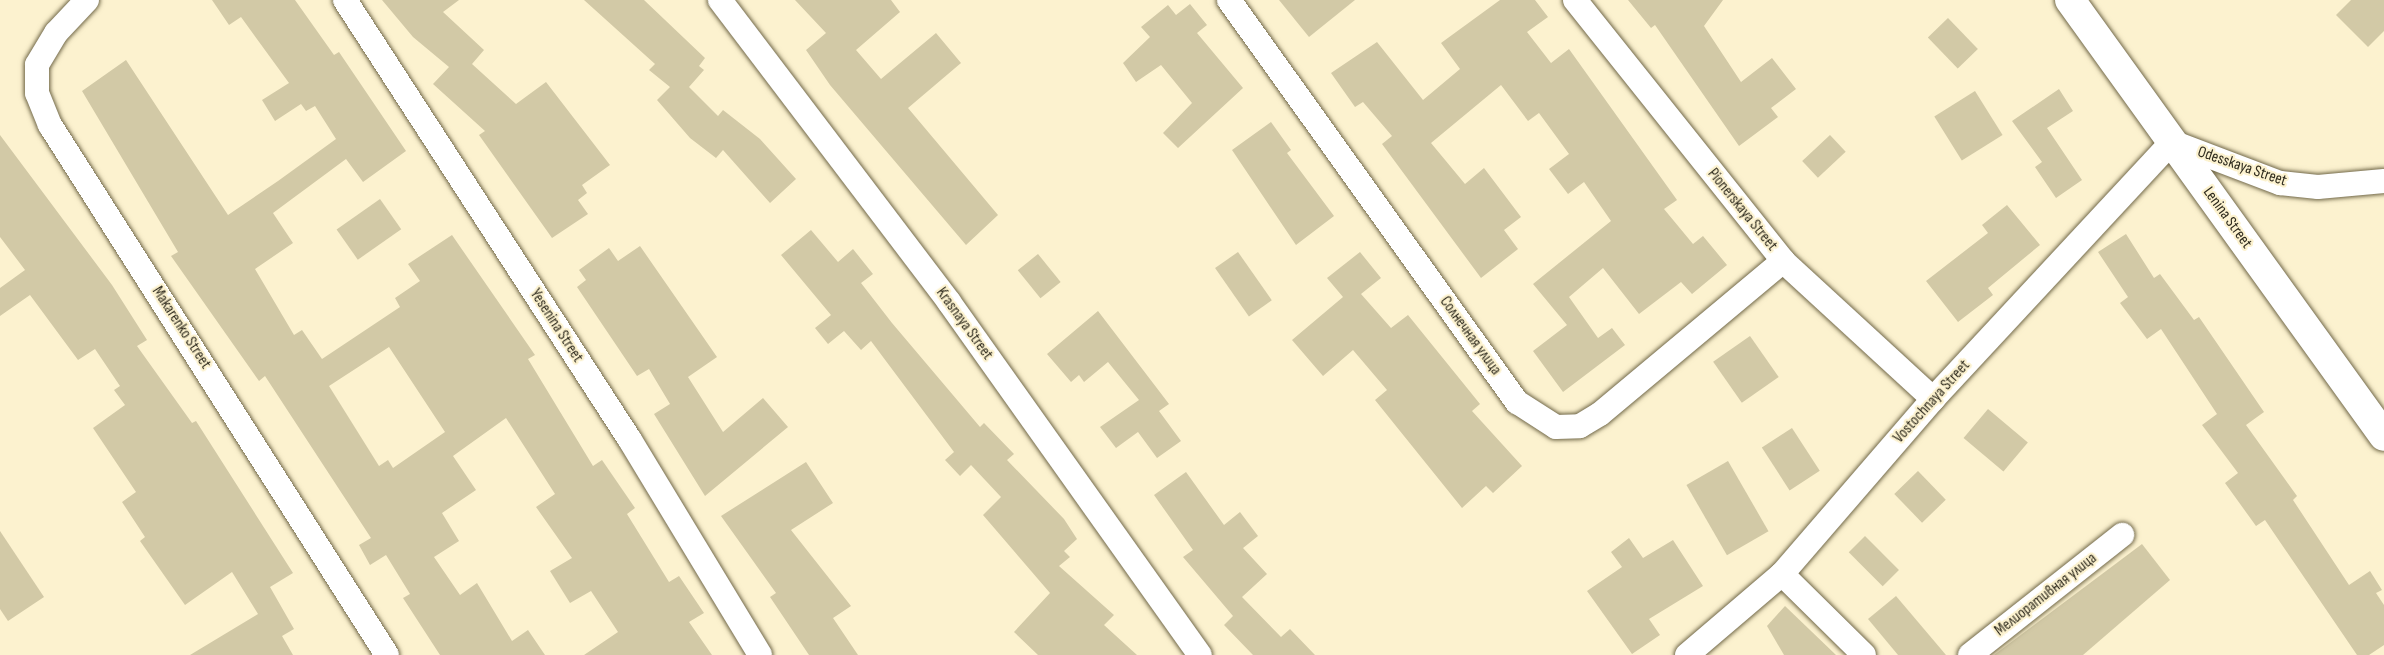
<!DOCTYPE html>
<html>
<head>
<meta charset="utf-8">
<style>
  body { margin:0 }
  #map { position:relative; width:2384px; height:655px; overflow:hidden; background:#fcf2cf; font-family:"Sofia Sans Condensed",sans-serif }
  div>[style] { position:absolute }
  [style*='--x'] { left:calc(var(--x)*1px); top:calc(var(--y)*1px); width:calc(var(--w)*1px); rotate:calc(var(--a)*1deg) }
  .building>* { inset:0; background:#d2c9a6; transform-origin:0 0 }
  .roads { filter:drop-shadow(0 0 2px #72694a) drop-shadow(0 0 2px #72694a) }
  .minor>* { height:24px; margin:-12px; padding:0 12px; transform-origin:12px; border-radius:12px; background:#fff }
  .tertiary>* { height:30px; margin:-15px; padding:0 15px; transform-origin:15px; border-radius:15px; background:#fff }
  span { translate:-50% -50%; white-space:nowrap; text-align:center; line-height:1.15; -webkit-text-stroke:4.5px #fcf2cf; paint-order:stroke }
  .street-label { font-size:16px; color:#2e2a1d }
</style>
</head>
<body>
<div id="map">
  <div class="building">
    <i style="clip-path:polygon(evenodd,212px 0,295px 0,334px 55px,339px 52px,406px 151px,363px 182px,346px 159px,273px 213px,293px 243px,255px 269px,294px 335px,302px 330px,322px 359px,400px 307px,395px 298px,420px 281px,408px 264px,452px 235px,535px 355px,528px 359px,593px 466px,602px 460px,635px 508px,627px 514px,669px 582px,679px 576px,704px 613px,689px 622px,712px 655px,584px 655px,618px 632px,591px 591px,570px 603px,550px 571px,572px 558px,536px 507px,555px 494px,506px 418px,453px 456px,476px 490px,442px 513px,459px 541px,434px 557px,460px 595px,477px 583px,512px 641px,528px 630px,545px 655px,440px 655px,403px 598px,410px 594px,386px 555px,370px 565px,359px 545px,371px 538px,265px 376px,259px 381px,171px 256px,178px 252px,82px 91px,126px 60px,228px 215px,278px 181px,336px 139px,315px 106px,306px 111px,301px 104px,275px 121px,262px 100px,289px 83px,241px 17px,229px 25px,212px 0,389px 347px,445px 432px,393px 468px,388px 460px,379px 466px,329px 386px,389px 347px)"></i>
    <i style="clip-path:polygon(382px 0,459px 0,443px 12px,484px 50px,472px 64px,516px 104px,546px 82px,610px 165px,582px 185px,587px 193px,578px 200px,588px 214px,552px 238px,479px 135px,485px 131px,433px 84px,449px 67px,413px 37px)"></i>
    <i style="clip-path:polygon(584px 0,644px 0,705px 58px,699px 66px,704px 70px,689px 87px,718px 116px,723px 110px,760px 139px,796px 179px,770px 203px,723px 150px,716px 158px,690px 138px,657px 100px,670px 87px,649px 70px,655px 64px)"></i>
    <i style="clip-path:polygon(795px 0,891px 0,900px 12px,856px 50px,881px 79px,936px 33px,961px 63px,908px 108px,998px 215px,966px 245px,830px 85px,806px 50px,826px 33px)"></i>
    <i style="clip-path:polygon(1279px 0,1355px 0,1309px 37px)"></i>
    <i style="clip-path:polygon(1500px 0,1535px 0,1548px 17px,1527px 32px,1551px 63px,1569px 49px,1677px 200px,1664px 209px,1693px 244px,1703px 236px,1727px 265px,1692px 294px,1681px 282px,1639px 314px,1603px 268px,1569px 297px,1598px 338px,1612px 328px,1625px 345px,1563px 392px,1533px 351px,1567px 325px,1533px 284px,1611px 221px,1584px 182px,1568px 194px,1549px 169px,1569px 154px,1539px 113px,1528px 121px,1501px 85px,1431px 143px,1465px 184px,1484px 168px,1521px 217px,1504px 230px,1518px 249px,1481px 278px,1382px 144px,1392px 136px,1363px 102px,1355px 107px,1331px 73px,1377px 42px,1423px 100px,1460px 69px,1441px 43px)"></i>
    <i style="clip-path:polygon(1628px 0,1723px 0,1704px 26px,1741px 82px,1772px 58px,1796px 89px,1771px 108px,1778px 117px,1739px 146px,1655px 25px,1651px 28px)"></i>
    <i style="clip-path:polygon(2351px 0,2384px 0,2384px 31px,2368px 47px,2336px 15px)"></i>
    <i style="clip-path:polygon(1190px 4px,1207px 25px,1197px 33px,1243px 88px,1178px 148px,1163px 133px,1192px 103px,1161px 65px,1136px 82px,1123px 63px,1150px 37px,1141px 27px,1168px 5px,1176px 15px)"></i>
    <i style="left:1948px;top:18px;width:43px;height:28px;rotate:46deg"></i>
    <i style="clip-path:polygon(2059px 89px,2073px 111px,2047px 128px,2082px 180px,2056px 198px,2035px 167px,2042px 162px,2012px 121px)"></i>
    <i style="left:1975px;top:91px;width:52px;height:48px;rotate:58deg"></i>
    <i style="clip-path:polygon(1271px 122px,1291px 150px,1287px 153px,1334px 216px,1296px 245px,1232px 150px)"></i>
    <i style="clip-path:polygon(0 135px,112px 285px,147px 340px,137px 346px,192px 423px,196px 421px,293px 573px,270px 587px,294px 629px,282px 636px,293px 655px,190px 655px,258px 614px,232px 572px,185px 605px,140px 541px,145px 537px,122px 502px,136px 492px,93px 428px,125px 405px,114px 390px,120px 386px,95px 349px,78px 360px,30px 295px,0 316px,0 288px,25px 270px,0 237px)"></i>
    <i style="left:1830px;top:135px;width:23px;height:38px;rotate:47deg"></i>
    <i style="left:380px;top:199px;width:37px;height:53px;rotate:55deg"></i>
    <i style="clip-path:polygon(2007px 205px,2040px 245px,1988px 288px,1993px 295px,1958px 322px,1926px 281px,1988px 233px,1982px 225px)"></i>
    <i style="clip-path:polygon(811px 230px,838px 262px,853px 249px,873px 274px,861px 283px,892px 323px,980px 427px,984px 423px,1014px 454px,1007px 460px,1064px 519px,1077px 539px,1064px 551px,1070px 557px,1059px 566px,1114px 615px,1104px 625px,1137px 655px,1038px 655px,1014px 632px,1050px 593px,983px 515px,1001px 497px,971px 465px,960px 476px,945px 460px,954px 452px,871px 341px,861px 350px,844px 331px,828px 344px,815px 328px,831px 315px,781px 255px)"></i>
    <i style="clip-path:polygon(2126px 234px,2154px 278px,2160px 274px,2194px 320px,2199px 317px,2264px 412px,2246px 425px,2297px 496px,2293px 500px,2349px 585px,2370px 571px,2382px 590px,2376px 593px,2384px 605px,2384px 645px,2369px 655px,2357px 655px,2265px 520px,2256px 526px,2225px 483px,2238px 473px,2202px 425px,2217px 414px,2161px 329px,2147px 339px,2120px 303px,2128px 297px,2098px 252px)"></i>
    <i style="clip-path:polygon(640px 246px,717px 357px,688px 377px,723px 432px,763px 398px,788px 427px,705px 496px,654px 414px,670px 404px,649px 369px,637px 376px,577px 287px,586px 280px,579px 270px,609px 248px,618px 261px)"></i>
    <i style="left:1238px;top:252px;width:59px;height:28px;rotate:55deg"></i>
    <i style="clip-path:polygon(1360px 252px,1381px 278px,1361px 294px,1391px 328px,1408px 315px,1480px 404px,1472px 411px,1522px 466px,1493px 493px,1486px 486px,1462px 508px,1375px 400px,1387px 390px,1353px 350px,1323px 376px,1292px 340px,1343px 297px,1327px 278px)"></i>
    <i style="left:1038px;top:254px;width:36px;height:26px;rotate:51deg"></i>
    <i style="clip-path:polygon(1098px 311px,1169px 404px,1159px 411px,1181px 441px,1157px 458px,1138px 432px,1116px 448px,1100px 427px,1139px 400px,1108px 362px,1084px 382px,1079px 375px,1071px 382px,1047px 354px)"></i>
    <i style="left:1750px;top:336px;width:50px;height:45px;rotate:55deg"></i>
    <i style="left:1988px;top:409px;width:52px;height:38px;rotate:40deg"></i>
    <i style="left:1792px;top:428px;width:51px;height:36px;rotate:57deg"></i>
    <i style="left:1728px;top:461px;width:81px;height:48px;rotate:60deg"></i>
    <i style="clip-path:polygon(806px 462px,833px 503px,791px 530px,851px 606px,833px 618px,858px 655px,809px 655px,770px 597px,776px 593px,721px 516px)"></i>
    <i style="left:1918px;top:471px;width:40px;height:33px;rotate:46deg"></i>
    <i style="clip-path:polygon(1186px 472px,1224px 525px,1240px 512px,1258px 536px,1243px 548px,1267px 574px,1242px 597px,1281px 637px,1290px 629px,1315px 655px,1253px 655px,1224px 625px,1233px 616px,1183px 557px,1193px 550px,1154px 495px)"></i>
    <i style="clip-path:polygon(0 531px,44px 597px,8px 621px,0 609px)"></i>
    <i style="left:1865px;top:536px;width:48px;height:23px;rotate:45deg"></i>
    <i style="clip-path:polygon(1629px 538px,1643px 558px,1673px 540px,1703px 586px,1649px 619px,1660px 635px,1632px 654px,1587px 591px,1622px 567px,1611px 552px)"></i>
    <i style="clip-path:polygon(2142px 544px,2170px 580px,2083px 655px,1994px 655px)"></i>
    <i style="clip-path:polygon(1896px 596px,1946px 655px,1898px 655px,1868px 619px)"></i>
    <i style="clip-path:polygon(1785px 606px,1836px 655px,1784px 655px,1767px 626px)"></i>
  </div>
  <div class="roads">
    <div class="minor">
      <i style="--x:87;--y:0;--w:45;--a:133.2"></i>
      <i style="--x:56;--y:33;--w:37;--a:121"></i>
      <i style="--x:37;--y:65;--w:28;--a:90"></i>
      <i style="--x:37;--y:93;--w:35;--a:68"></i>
      <i style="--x:50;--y:125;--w:628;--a:57.55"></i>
      <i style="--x:345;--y:0;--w:524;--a:57.07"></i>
      <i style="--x:630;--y:440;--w:251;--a:58.8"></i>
      <i style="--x:720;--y:0;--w:379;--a:52.8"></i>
      <i style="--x:949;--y:302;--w:433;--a:54.6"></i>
      <i style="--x:1229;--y:0;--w:495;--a:54.4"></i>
      <i style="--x:1517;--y:402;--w:46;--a:32.7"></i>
      <i style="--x:1556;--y:427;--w:24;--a:-2"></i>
      <i style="--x:1580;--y:426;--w:23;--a:-31"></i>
      <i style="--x:1600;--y:414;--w:239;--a:-39.9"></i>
      <i style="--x:1575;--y:0;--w:334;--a:51.4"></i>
      <i style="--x:1783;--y:261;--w:204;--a:42.6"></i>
      <i style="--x:1782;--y:574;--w:115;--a:44.6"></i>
      <i style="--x:1687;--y:655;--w:125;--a:-40.5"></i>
      <i style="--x:1782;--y:574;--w:231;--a:-49.2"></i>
      <i style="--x:1933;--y:399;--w:351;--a:-47.1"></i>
      <i style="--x:2172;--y:142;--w:116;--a:20.8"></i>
      <i style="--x:2280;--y:183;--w:38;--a:6"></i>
      <i style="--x:2318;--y:187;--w:66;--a:-5.2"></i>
      <i style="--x:1970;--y:655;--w:194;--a:-38.3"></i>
    </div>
    <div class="tertiary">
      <i style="--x:2070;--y:0;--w:537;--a:54.24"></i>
    </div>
  </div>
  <div class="street-label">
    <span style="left:2242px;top:167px;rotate:19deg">Odesskaya Street</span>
    <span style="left:1742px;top:210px;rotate:51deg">Pionerskaya Street</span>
    <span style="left:2227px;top:218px;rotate:54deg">Lenina Street</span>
    <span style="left:964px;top:324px;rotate:54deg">Krasnaya Street</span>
    <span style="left:556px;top:326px;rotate:57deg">Yesenina Street</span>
    <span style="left:181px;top:328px;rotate:57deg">Makarenko Street</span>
    <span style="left:1470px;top:336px;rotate:54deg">Солнечная улица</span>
    <span style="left:1932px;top:402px;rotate:-48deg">Vostochnaya Street</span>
    <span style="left:2046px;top:595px;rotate:-38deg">Мелиоративная улица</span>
  </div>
</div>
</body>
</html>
